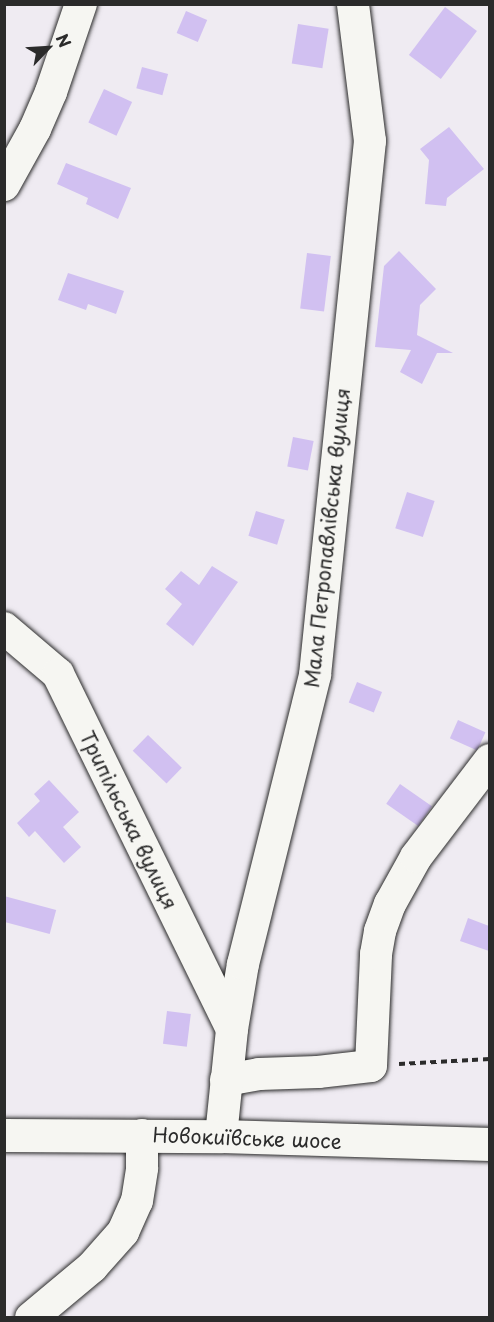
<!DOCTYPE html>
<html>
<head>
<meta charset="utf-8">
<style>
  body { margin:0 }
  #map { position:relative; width:494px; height:1322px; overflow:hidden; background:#efebf2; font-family:"Playpen Sans",sans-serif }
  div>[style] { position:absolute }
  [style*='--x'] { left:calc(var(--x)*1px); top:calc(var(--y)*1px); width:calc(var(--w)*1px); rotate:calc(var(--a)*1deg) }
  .building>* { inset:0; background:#d1c0f1; transform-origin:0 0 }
  .path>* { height:4px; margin-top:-2px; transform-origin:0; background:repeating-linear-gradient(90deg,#2b2b2b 0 6px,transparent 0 10.5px) }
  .roads { filter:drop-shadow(0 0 2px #2b2b2b) drop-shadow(0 0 2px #2b2b2b) }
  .minor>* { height:32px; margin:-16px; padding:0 16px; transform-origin:16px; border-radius:16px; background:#f6f6f2 }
  .major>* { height:33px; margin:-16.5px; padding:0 16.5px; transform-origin:16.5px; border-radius:16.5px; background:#f6f6f2 }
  span { translate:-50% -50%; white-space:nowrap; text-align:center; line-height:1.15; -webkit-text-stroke:4.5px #f6f6f2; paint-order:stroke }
  .street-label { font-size:20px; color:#2b2b2b }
  .frame { position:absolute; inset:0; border:6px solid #2b2b2b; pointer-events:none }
  .north { position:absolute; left:18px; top:18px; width:60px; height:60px; -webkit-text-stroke:4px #f6f6f2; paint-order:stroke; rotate:65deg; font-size:16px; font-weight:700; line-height:24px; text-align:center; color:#2b2b2b }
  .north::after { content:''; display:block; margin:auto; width:21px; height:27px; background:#2b2b2b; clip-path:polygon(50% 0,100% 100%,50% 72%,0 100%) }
</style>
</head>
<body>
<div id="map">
  <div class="building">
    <i style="left:445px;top:7px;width:40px;height:60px;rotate:37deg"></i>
    <i style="left:186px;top:11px;width:23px;height:24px;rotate:23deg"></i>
    <i style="left:298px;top:24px;width:31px;height:40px;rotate:9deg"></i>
    <i style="left:142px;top:67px;width:27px;height:22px;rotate:15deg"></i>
    <i style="left:104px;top:89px;width:31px;height:37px;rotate:25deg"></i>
    <i style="clip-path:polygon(449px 127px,484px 169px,447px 198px,446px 206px,425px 204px,429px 160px,420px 149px)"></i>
    <i style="clip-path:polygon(66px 163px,131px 188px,118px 219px,86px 204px,88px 198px,57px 184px)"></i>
    <i style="clip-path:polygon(399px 251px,436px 289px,420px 305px,417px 335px,453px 353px,437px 353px,422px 384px,400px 372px,411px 350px,375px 347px,384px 266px)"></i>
    <i style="left:307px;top:253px;width:24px;height:56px;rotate:7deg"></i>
    <i style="clip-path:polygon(68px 273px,124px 291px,116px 314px,88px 304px,86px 310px,58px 300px)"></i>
    <i style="left:293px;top:437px;width:21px;height:30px;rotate:11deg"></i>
    <i style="left:407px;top:492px;width:29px;height:38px;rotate:18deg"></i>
    <i style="left:256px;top:511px;width:30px;height:26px;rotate:17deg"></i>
    <i style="clip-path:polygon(212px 566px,238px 582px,193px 646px,166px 624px,182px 604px,165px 589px,181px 571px,199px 585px)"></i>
    <i style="left:357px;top:682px;width:27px;height:22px;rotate:22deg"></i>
    <i style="left:458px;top:720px;width:30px;height:20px;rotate:24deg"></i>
    <i style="left:148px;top:735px;width:47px;height:22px;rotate:44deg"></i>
    <i style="clip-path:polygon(49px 780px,79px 812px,63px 827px,81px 847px,64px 863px,35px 831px,29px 837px,17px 823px,40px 801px,34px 794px)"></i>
    <i style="left:400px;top:784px;width:39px;height:24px;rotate:35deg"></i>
    <i style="left:4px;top:896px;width:54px;height:25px;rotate:15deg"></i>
    <i style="clip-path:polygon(468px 918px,489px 926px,489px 951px,460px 941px)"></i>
    <i style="left:167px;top:1011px;width:24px;height:33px;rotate:7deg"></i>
  </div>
  <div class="path">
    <i style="--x:399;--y:1064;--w:91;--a:-3.1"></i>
  </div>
  <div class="roads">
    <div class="minor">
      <i style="--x:4;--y:185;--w:64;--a:-61"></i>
      <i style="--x:35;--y:129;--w:40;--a:-66.6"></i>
      <i style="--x:51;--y:92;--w:93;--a:-71.2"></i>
      <i style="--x:4;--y:628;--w:71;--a:40.4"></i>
      <i style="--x:58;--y:674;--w:395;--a:63.9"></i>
      <i style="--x:226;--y:1080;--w:34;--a:-10"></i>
      <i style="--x:259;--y:1074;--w:59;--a:-1.9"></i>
      <i style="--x:318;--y:1072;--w:53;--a:-6.5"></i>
      <i style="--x:371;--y:1066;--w:112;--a:-87.4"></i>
      <i style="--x:376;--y:954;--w:23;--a:-80"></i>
      <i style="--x:380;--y:931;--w:29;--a:-70"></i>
      <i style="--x:390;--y:904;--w:54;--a:-61"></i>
      <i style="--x:416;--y:857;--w:122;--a:-52.7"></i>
      <i style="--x:221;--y:1136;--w:108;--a:-84.1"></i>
      <i style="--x:232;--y:1029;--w:66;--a:-80.4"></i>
      <i style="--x:243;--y:964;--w:298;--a:-76"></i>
      <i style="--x:315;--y:675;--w:537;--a:-84.12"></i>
      <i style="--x:370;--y:141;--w:138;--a:-97.1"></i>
      <i style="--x:31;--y:1318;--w:80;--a:-39.9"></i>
      <i style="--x:92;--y:1267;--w:47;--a:-48.5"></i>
      <i style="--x:123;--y:1232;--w:34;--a:-66"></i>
      <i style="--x:137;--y:1201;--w:33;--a:-81"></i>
      <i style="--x:142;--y:1168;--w:33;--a:-90"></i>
    </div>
    <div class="major">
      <i style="--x:4;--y:1135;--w:217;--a:0.3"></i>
      <i style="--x:221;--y:1136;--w:269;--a:1.7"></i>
    </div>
  </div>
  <div class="street-label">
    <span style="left:327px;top:538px;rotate:-84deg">Мала Петропавлівська вулиця</span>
    <span style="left:129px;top:820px;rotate:64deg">Трипільська вулиця</span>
    <span style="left:247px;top:1138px;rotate:2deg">Новокиївське шосе</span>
  </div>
  <div class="frame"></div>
  <div class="north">N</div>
</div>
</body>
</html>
